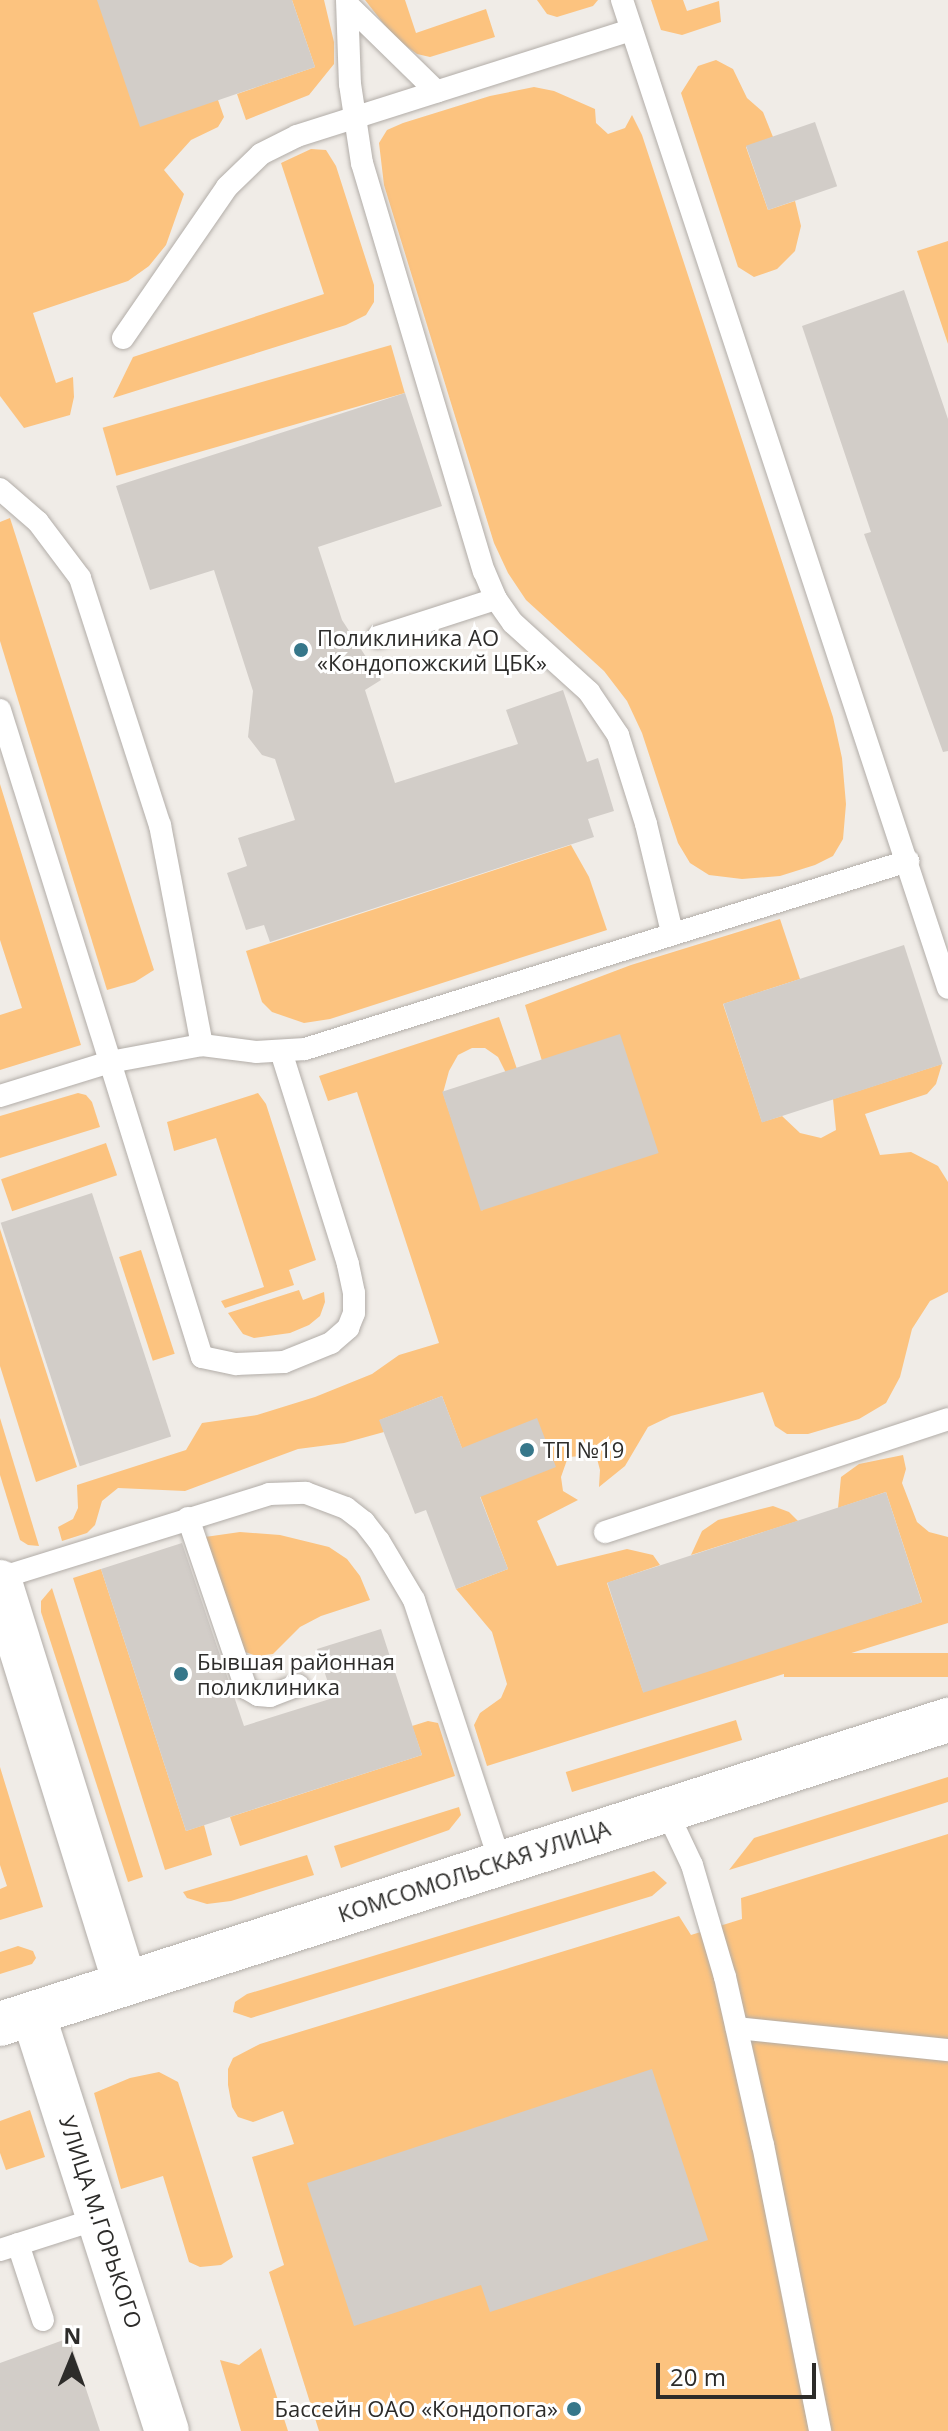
<!DOCTYPE html>
<html>
<head>
<meta charset="utf-8">
<style>
  body { margin:0 }
  #map { position:relative; width:948px; height:2431px; overflow:hidden; background:#f0ece7; font-family:"Open Sans",sans-serif }
  div>[style] { position:absolute }
  [style*='--x'] { left:calc(var(--x)*1px); top:calc(var(--y)*1px); width:calc(var(--w)*1px); rotate:calc(var(--a)*1deg) }
  .green>* { inset:0; background:#fcc37f; transform-origin:0 0 }
  .building>* { inset:0; background:#d2cdc8; transform-origin:0 0 }
  .roads { filter:drop-shadow(0 0 2px #b2ada8) drop-shadow(0 0 2px #b2ada8) }
  .service>* { height:22px; margin:-11px; padding:0 11px; transform-origin:11px; border-radius:11px; background:#fff }
  .minor>* { height:44px; margin:-22px; padding:0 22px; transform-origin:22px; border-radius:22px; background:#fff }
  .tertiary>* { height:44px; margin:-22px; padding:0 22px; transform-origin:22px; border-radius:22px; background:#fff }
  .dots>* { width:22px; height:22px; translate:-50% -50%; box-sizing:border-box; border:4px solid #fff; border-radius:50% }
  span { translate:-50% -50%; white-space:nowrap; text-align:center; line-height:1.15; -webkit-text-stroke:6px #fff; paint-order:stroke }
  .poi-label { font-size:22px; color:#2d2c2a }
  .left { translate:0 -50%; text-align:left }
  .right { translate:-100% -50%; text-align:right }
  .street-label { font-size:22px; color:#2d2c2a }
  .north { position:absolute; left:32px; top:2319px; width:80px; height:80px; -webkit-text-stroke:6px #fff; paint-order:stroke; rotate:1deg; font-size:22px; font-weight:700; line-height:32px; text-align:center; color:#2d2c2a }
  .north::after { content:''; display:block; margin:auto; width:28px; height:36px; background:#2d2c2a; clip-path:polygon(50% 0,100% 100%,50% 72%,0 100%) }
  .scale { position:absolute; left:656px; top:2363px; width:160px; height:36px; box-sizing:border-box; border:4px solid #2d2c2a; border-top:0; padding-left:10px; font-size:24px; line-height:28px; white-space:nowrap; color:#2d2c2a; -webkit-text-stroke:6px #fff; paint-order:stroke }
</style>
</head>
<body>
<div id="map">
  <div class="green">
    <i style="clip-path:polygon(0 0,116px 0,218px 100px,224px 117px,218px 127px,191px 140px,164px 170px,184px 194px,166px 245px,149px 266px,128px 281px,33px 313px,56px 383px,73px 377px,74px 397px,70px 415px,24px 428px,0 396px)"></i>
    <i style="clip-path:polygon(292px 0,324px 0,334px 42px,334px 64px,309px 95px,246px 120px,237px 94px,315px 67px)"></i>
    <i style="clip-path:polygon(365px 0,405px 0,416px 33px,486px 9px,495px 37px,430px 57px,417px 54px,394px 37px)"></i>
    <i style="clip-path:polygon(537px 0,598px 0,593px 6px,557px 17px,547px 14px)"></i>
    <i style="clip-path:polygon(651px 0,683px 0,687px 11px,719px 1px,721px 22px,682px 35px,661px 30px)"></i>
    <i style="clip-path:polygon(716px 60px,733px 69px,747px 98px,763px 112px,773px 137px,746px 147px,768px 210px,795px 201px,801px 226px,795px 251px,777px 269px,754px 277px,738px 267px,681px 93px,698px 66px)"></i>
    <i style="clip-path:polygon(534px 87px,554px 91px,595px 109px,596px 123px,608px 134px,625px 128px,632px 115px,642px 135px,833px 717px,842px 758px,846px 804px,843px 839px,833px 856px,815px 865px,780px 876px,742px 879px,709px 875px,690px 863px,678px 843px,642px 733px,627px 701px,604px 671px,526px 600px,508px 573px,494px 543px,384px 185px,379px 143px,387px 130px,403px 123px,490px 96px)"></i>
    <i style="clip-path:polygon(311px 149px,326px 150px,336px 166px,374px 285px,374px 302px,366px 315px,346px 325px,113px 398px,133px 357px,324px 294px,281px 163px)"></i>
    <i style="clip-path:polygon(948px 241px,948px 344px,917px 251px)"></i>
    <i style="left:391px;top:345px;width:50px;height:300px;rotate:74deg"></i>
    <i style="clip-path:polygon(10px 518px,154px 970px,135px 982px,107px 990px,0 641px,0 522px)"></i>
    <i style="clip-path:polygon(0 784px,81px 1045px,0 1070px,0 1015px,22px 1008px,0 940px)"></i>
    <i style="clip-path:polygon(571px 845px,589px 877px,607px 930px,330px 1019px,304px 1023px,272px 1012px,262px 1002px,246px 951px)"></i>
    <i style="clip-path:polygon(780px 919px,800px 979px,723px 1004px,762px 1122px,782px 1116px,800px 1133px,821px 1138px,836px 1130px,833px 1099px,942px 1064px,936px 1084px,927px 1094px,865px 1114px,880px 1155px,911px 1152px,938px 1166px,948px 1182px,948px 1292px,930px 1301px,912px 1329px,900px 1377px,886px 1403px,859px 1419px,808px 1434px,787px 1434px,775px 1426px,763px 1392px,671px 1416px,648px 1427px,625px 1466px,599px 1487px,600px 1470px,596px 1455px,568px 1457px,561px 1477px,563px 1491px,578px 1500px,537px 1521px,557px 1566px,627px 1549px,653px 1555px,660px 1565px,607px 1583px,643px 1691px,922px 1602px,886px 1492px,838px 1508px,841px 1477px,859px 1464px,903px 1455px,906px 1469px,902px 1483px,917px 1522px,929px 1532px,948px 1537px,948px 1623px,487px 1766px,474px 1725px,480px 1713px,501px 1698px,507px 1684px,492px 1632px,456px 1589px,508px 1569px,442px 1396px,380px 1420px,384px 1432px,344px 1443px,298px 1449px,185px 1491px,118px 1488px,102px 1501px,95px 1525px,87px 1533px,62px 1541px,58px 1527px,73px 1519px,78px 1508px,77px 1485px,186px 1450px,202px 1423px,257px 1415px,315px 1397px,372px 1374px,399px 1355px,439px 1343px,357px 1092px,328px 1101px,319px 1076px,499px 1017px,517px 1069px,506px 1073px,498px 1057px,485px 1048px,472px 1048px,458px 1055px,449px 1071px,443px 1093px,482px 1211px,542px 1061px,525px 1005px,631px 965px)"></i>
    <i style="clip-path:polygon(78px 1093px,86px 1095px,92px 1102px,100px 1127px,0 1158px,0 1116px)"></i>
    <i style="clip-path:polygon(258px 1093px,266px 1104px,316px 1260px,289px 1270px,294px 1285px,225px 1308px,221px 1301px,264px 1287px,216px 1138px,174px 1151px,167px 1122px)"></i>
    <i style="left:106px;top:1143px;width:34px;height:111px;rotate:71deg"></i>
    <i style="clip-path:polygon(0 1229px,77px 1467px,36px 1482px,0 1366px)"></i>
    <i style="left:141px;top:1250px;width:109px;height:23px;rotate:72deg"></i>
    <i style="clip-path:polygon(299px 1290px,303px 1300px,324px 1292px,325px 1302px,320px 1316px,309px 1325px,290px 1333px,254px 1338px,243px 1334px,228px 1313px)"></i>
    <i style="clip-path:polygon(0 1418px,39px 1546px,28px 1545px,20px 1540px,0 1475px)"></i>
    <i style="clip-path:polygon(773px 1506px,789px 1512px,798px 1521px,691px 1555px,702px 1531px,718px 1520px)"></i>
    <i style="clip-path:polygon(240px 1532px,280px 1535px,329px 1547px,347px 1559px,360px 1576px,370px 1600px,321px 1616px,300px 1627px,273px 1654px,257px 1656px,245px 1652px,205px 1537px)"></i>
    <i style="clip-path:polygon(101px 1569px,186px 1831px,204px 1825px,212px 1855px,165px 1870px,73px 1578px)"></i>
    <i style="clip-path:polygon(52px 1588px,143px 1877px,128px 1882px,41px 1612px,41px 1601px)"></i>
    <i style="left:948px;top:1653px;width:24px;height:164px;rotate:90deg"></i>
    <i style="left:736px;top:1720px;width:21px;height:178px;rotate:73deg"></i>
    <i style="clip-path:polygon(428px 1721px,438px 1723px,455px 1776px,240px 1846px,230px 1817px,422px 1755px,412px 1726px)"></i>
    <i style="clip-path:polygon(0 1767px,43px 1907px,0 1920px,0 1889px,7px 1886px,0 1865px)"></i>
    <i style="clip-path:polygon(948px 1777px,948px 1802px,729px 1870px,754px 1838px)"></i>
    <i style="clip-path:polygon(459px 1807px,461px 1815px,449px 1830px,341px 1868px,334px 1846px)"></i>
    <i style="clip-path:polygon(948px 1834px,948px 2431px,319px 2431px,269px 2272px,284px 2265px,252px 2157px,294px 2144px,283px 2111px,253px 2122px,238px 2117px,232px 2107px,228px 2085px,228px 2069px,233px 2058px,260px 2044px,679px 1916px,691px 1935px,742px 1919px,741px 1898px)"></i>
    <i style="clip-path:polygon(307px 1855px,314px 1875px,231px 1901px,207px 1904px,187px 1898px,183px 1892px)"></i>
    <i style="clip-path:polygon(654px 1871px,667px 1883px,652px 1896px,251px 2018px,233px 2012px,235px 2002px,247px 1994px)"></i>
    <i style="clip-path:polygon(18px 1946px,33px 1951px,36px 1958px,32px 1964px,0 1974px,0 1952px)"></i>
    <i style="clip-path:polygon(159px 2072px,178px 2082px,233px 2257px,221px 2265px,200px 2267px,189px 2262px,163px 2176px,121px 2189px,94px 2093px,130px 2078px)"></i>
    <i style="clip-path:polygon(30px 2110px,45px 2157px,6px 2170px,0 2153px,0 2121px)"></i>
    <i style="clip-path:polygon(261px 2348px,288px 2431px,241px 2431px,220px 2360px,239px 2365px)"></i>
  </div>
  <div class="building">
    <i style="clip-path:polygon(97px 0,292px 0,315px 67px,140px 127px)"></i>
    <i style="left:815px;top:122px;width:68px;height:73px;rotate:71deg"></i>
    <i style="clip-path:polygon(904px 290px,948px 419px,948px 751px,943px 752px,864px 534px,871px 532px,802px 326px)"></i>
    <i style="clip-path:polygon(405px 393px,442px 506px,318px 547px,342px 620px,381px 680px,365px 690px,395px 783px,518px 744px,506px 710px,563px 690px,587px 762px,598px 758px,614px 811px,588px 819px,594px 837px,270px 942px,264px 925px,246px 930px,227px 873px,247px 866px,238px 838px,295px 820px,275px 759px,262px 755px,248px 737px,253px 691px,214px 570px,150px 590px,116px 486px)"></i>
    <i style="left:904px;top:945px;width:125px;height:190px;rotate:72deg"></i>
    <i style="left:620px;top:1034px;width:125px;height:187px;rotate:72deg"></i>
    <i style="left:92px;top:1193px;width:256px;height:96px;rotate:72deg"></i>
    <i style="clip-path:polygon(442px 1396px,462px 1448px,537px 1418px,556px 1467px,480px 1497px,508px 1569px,456px 1589px,426px 1510px,415px 1514px,379px 1420px)"></i>
    <i style="left:886px;top:1492px;width:116px;height:293px;rotate:72deg"></i>
    <i style="clip-path:polygon(182px 1543px,244px 1726px,333px 1698px,317px 1649px,381px 1629px,422px 1755px,186px 1831px,101px 1569px)"></i>
    <i style="clip-path:polygon(652px 2069px,708px 2240px,490px 2312px,481px 2285px,354px 2326px,307px 2183px)"></i>
    <i style="clip-path:polygon(69px 2338px,100px 2431px,0 2431px,0 2363px)"></i>
  </div>
  <div class="roads">
    <div class="service">
      <i style="--x:347;--y:0;--w:84;--a:88"></i>
      <i style="--x:350;--y:84;--w:80;--a:81.4"></i>
      <i style="--x:362;--y:163;--w:426;--a:73.4"></i>
      <i style="--x:484;--y:571;--w:30;--a:67"></i>
      <i style="--x:496;--y:599;--w:29;--a:55"></i>
      <i style="--x:513;--y:623;--w:103;--a:42.2"></i>
      <i style="--x:589;--y:692;--w:52;--a:56"></i>
      <i style="--x:618;--y:735;--w:93;--a:72.5"></i>
      <i style="--x:646;--y:824;--w:111;--a:76.5"></i>
      <i style="--x:622;--y:0;--w:1040;--a:71.74"></i>
      <i style="--x:348;--y:5;--w:124;--a:44.3"></i>
      <i style="--x:123;--y:338;--w:183;--a:-55.4"></i>
      <i style="--x:227;--y:187;--w:47;--a:-44.1"></i>
      <i style="--x:261;--y:154;--w:40;--a:-26.6"></i>
      <i style="--x:297;--y:136;--w:350;--a:-17.6"></i>
      <i style="--x:0;--y:489;--w:50;--a:41"></i>
      <i style="--x:38;--y:522;--w:70;--a:53.1"></i>
      <i style="--x:80;--y:578;--w:260;--a:72.1"></i>
      <i style="--x:160;--y:825;--w:224;--a:79.2"></i>
      <i style="--x:378;--y:637;--w:124;--a:-17.9"></i>
      <i style="--x:0;--y:710;--w:369;--a:72.6"></i>
      <i style="--x:110;--y:1062;--w:94;--a:-10.5"></i>
      <i style="--x:202;--y:1045;--w:54;--a:7.4"></i>
      <i style="--x:256;--y:1052;--w:49;--a:-3.5"></i>
      <i style="--x:305;--y:1049;--w:632;--a:-17.32"></i>
      <i style="--x:0;--y:1096;--w:115;--a:-17.2"></i>
      <i style="--x:110;--y:1062;--w:309;--a:72.7"></i>
      <i style="--x:202;--y:1357;--w:35;--a:12"></i>
      <i style="--x:236;--y:1364;--w:48;--a:-2.4"></i>
      <i style="--x:284;--y:1362;--w:51;--a:-22"></i>
      <i style="--x:331;--y:1343;--w:23;--a:-41"></i>
      <i style="--x:348;--y:1328;--w:16;--a:-68"></i>
      <i style="--x:354;--y:1313;--w:20;--a:-90"></i>
      <i style="--x:354;--y:1293;--w:30;--a:-102"></i>
      <i style="--x:348;--y:1264;--w:222;--a:-107.5"></i>
      <i style="--x:188;--y:1518;--w:180;--a:71.2"></i>
      <i style="--x:246;--y:1688;--w:14;--a:30"></i>
      <i style="--x:258;--y:1695;--w:12;--a:5"></i>
      <i style="--x:270;--y:1696;--w:30;--a:-21"></i>
      <i style="--x:605;--y:1532;--w:361;--a:-18.2"></i>
      <i style="--x:0;--y:1578;--w:282;--a:-17.3"></i>
      <i style="--x:269;--y:1494;--w:37;--a:-2"></i>
      <i style="--x:306;--y:1493;--w:43;--a:20.6"></i>
      <i style="--x:346;--y:1508;--w:23;--a:38"></i>
      <i style="--x:364;--y:1522;--w:24;--a:52"></i>
      <i style="--x:379;--y:1541;--w:69;--a:59.3"></i>
      <i style="--x:414;--y:1600;--w:276;--a:71.8"></i>
      <i style="--x:666;--y:1810;--w:61;--a:64.7"></i>
      <i style="--x:692;--y:1865;--w:117;--a:73.6"></i>
      <i style="--x:725;--y:1977;--w:172;--a:77.3"></i>
      <i style="--x:763;--y:2145;--w:292;--a:78.7"></i>
      <i style="--x:737;--y:2028;--w:212;--a:6"></i>
      <i style="--x:18;--y:2244;--w:80;--a:71.8"></i>
      <i style="--x:0;--y:2250;--w:105;--a:-17.7"></i>
    </div>
    <div class="minor">
      <i style="--x:0;--y:1582;--w:420;--a:72.7"></i>
      <i style="--x:33;--y:2014;--w:438;--a:72.2"></i>
    </div>
    <div class="tertiary">
      <i style="--x:0;--y:2024;--w:996;--a:-17.78"></i>
    </div>
  </div>
  <div class="dots">
    <i style="left:301px;top:650px;background:#36778a"></i>
    <i style="left:527px;top:1450px;background:#36778a"></i>
    <i style="left:181px;top:1674px;background:#36778a"></i>
    <i style="left:574px;top:2409px;background:#36778a"></i>
  </div>
  <div class="poi-label">
    <span class="left" style="left:317px;top:650px">Поликлиника АО<br>«Кондопожский ЦБК»</span>
    <span class="left" style="left:543px;top:1450px">ТП №19</span>
    <span class="left" style="left:197px;top:1674px">Бывшая районная<br>поликлиника</span>
    <span class="right" style="left:558px;top:2409px">Бассейн ОАО «Кондопога»</span>
  </div>
  <div class="street-label">
    <span style="left:474px;top:1871px;rotate:-18deg">КОМСОМОЛЬСКАЯ УЛИЦА</span>
    <span style="left:101px;top:2222px;rotate:72deg">УЛИЦА М.ГОРЬКОГО</span>
  </div>
  <div class="north">N</div>
  <div class="scale">20 m</div>
</div>
</body>
</html>
